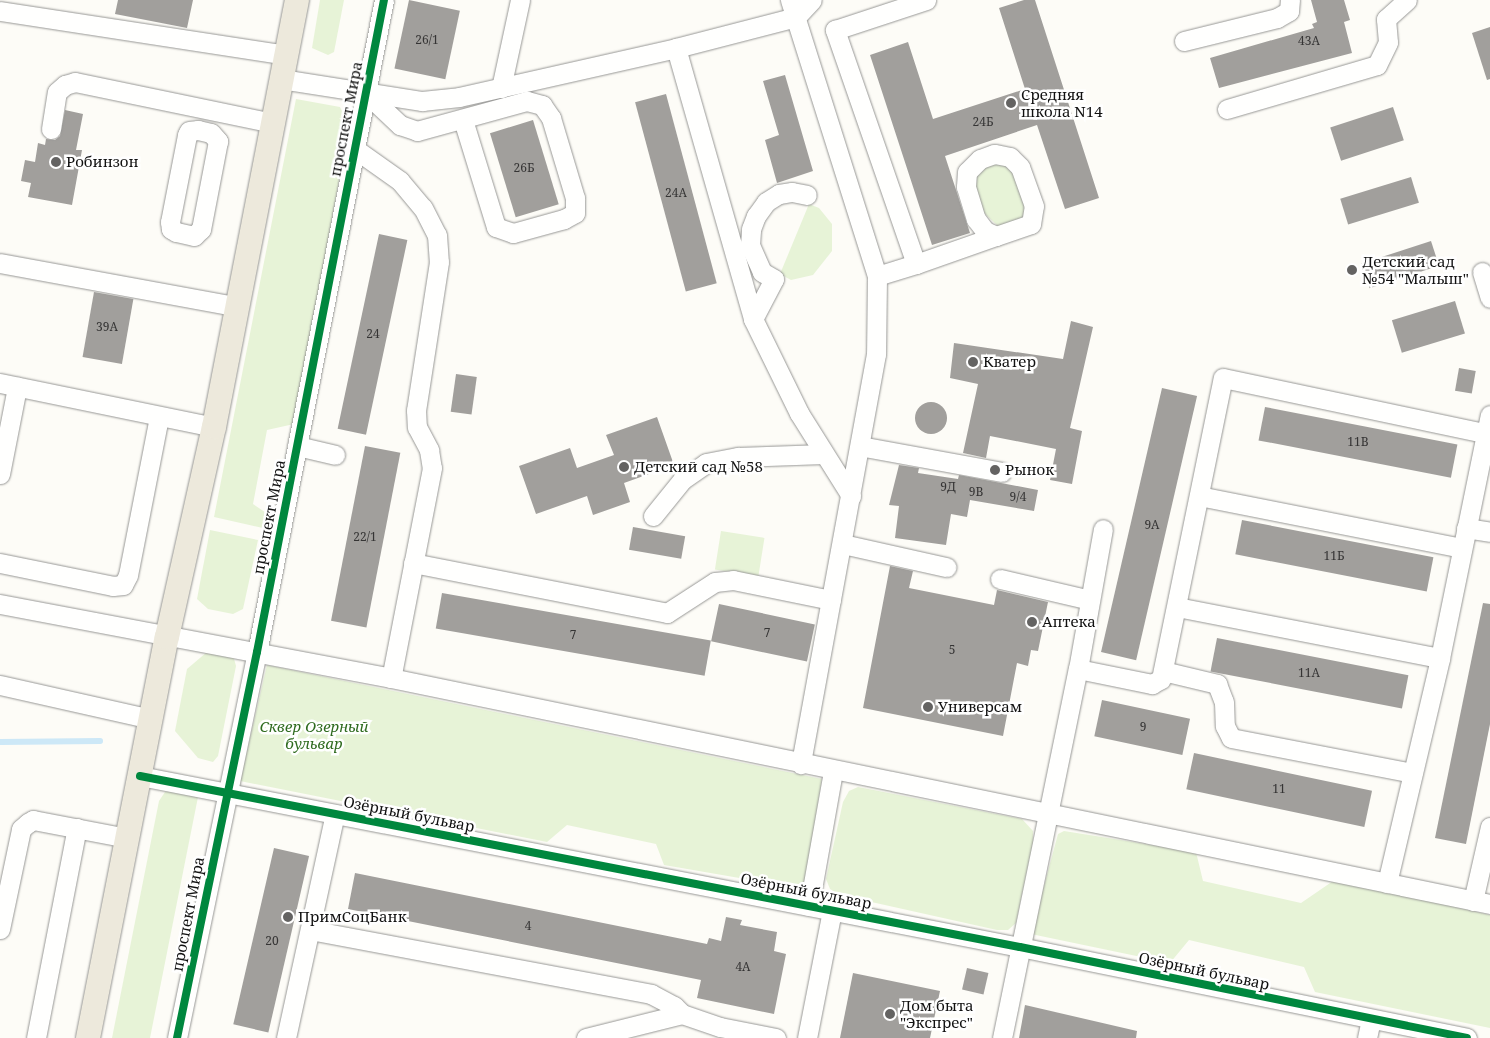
<!DOCTYPE html>
<html>
<head>
<meta charset="utf-8">
<style>
  body { margin:0 }
  #map { position:relative; width:1490px; height:1038px; overflow:hidden; background:#fdfcf7; font-family:"Noto Serif",serif }
  div>[style] { position:absolute }
  [style*='--x'] { left:calc(var(--x)*1px); top:calc(var(--y)*1px); width:calc(var(--w)*1px); rotate:calc(var(--a)*1deg) }
  .green>* { inset:0; background:#e7f3d7; transform-origin:0 0 }
  .stream>* { height:5.5px; margin:-2.75px; padding:0 2.75px; transform-origin:2.75px; border-radius:2.75px; background:#cde8f7 }
  .building>* { inset:0; background:#a19f9c; transform-origin:0 0 }
  .round { border-radius:50% }
  .roads { filter:drop-shadow(0 0 1px #979795) drop-shadow(0 0 1px #979795) }
  .minor>* { height:19px; margin:-9.5px; padding:0 9.5px; transform-origin:9.5px; border-radius:9.5px; background:#fffffe }
  .major>* { height:24px; margin:-12px; padding:0 12px; transform-origin:12px; border-radius:12px; background:#ede9dc }
  .cycleway>* { height:8px; margin:-4px; padding:0 4px; transform-origin:4px; border-radius:4px; background:#00873e }
  .dots>* { width:14px; height:14px; translate:-50% -50%; box-sizing:border-box; border:2px solid #fff; border-radius:50% }
  span { translate:-50% -50%; white-space:nowrap; text-align:center; line-height:1.15; -webkit-text-stroke:5px #fff; paint-order:stroke }
  .number-label { font-size:12px; color:#353434 }
  .number-label span { -webkit-text-stroke-width:0 }
  .poi-label { font-size:15px; color:#111 }
  .left { translate:0 -50%; text-align:left }
  .street-label { font-size:15px; color:#111 }
  .park-label { font-size:15px; color:#2f6b1f; font-style:italic }
</style>
</head>
<body>
<div id="map">
  <div class="green">
    <i style="clip-path:polygon(320px 0,344px 0,334px 52px,328px 55px,312px 48px)"></i>
    <i style="clip-path:polygon(296px 99px,340px 107px,349px 126px,294px 424px,267px 430px,253px 504px,278px 521px,276px 531px,214px 517px)"></i>
    <i style="clip-path:polygon(998px 161px,1010px 164px,1026px 202px,1024px 218px,999px 227px,984px 213px,974px 185px,978px 172px)"></i>
    <i style="clip-path:polygon(809px 204px,819px 208px,832px 224px,832px 251px,813px 275px,791px 280px,780px 274px)"></i>
    <i style="clip-path:polygon(210px 530px,258px 540px,243px 609px,233px 614px,208px 609px,197px 599px)"></i>
    <i style="left:721px;top:531px;width:44px;height:39px;rotate:9deg"></i>
    <i style="clip-path:polygon(207px 652px,233px 655px,236px 666px,218px 756px,213px 762px,198px 758px,175px 731px,187px 669px)"></i>
    <i style="clip-path:polygon(267px 665px,822px 779px,804px 889px,664px 865px,656px 844px,567px 825px,547px 842px,240px 781px)"></i>
    <i style="clip-path:polygon(858px 787px,1022px 819px,1033px 831px,1033px 843px,1016px 923px,1008px 930px,997px 930px,840px 895px,830px 889px,826px 879px,843px 802px,849px 791px)"></i>
    <i style="clip-path:polygon(173px 790px,198px 797px,150px 1038px,112px 1038px,159px 801px,165px 792px)"></i>
    <i style="clip-path:polygon(1064px 831px,1196px 852px,1203px 881px,1301px 903px,1336px 879px,1490px 915px,1490px 1028px,1315px 992px,1304px 967px,1189px 940px,1170px 963px,1031px 934px,1058px 834px)"></i>
  </div>
  <div class="stream">
    <i style="--x:0;--y:742;--w:100;--a:-0.6"></i>
  </div>
  <div class="building">
    <i style="clip-path:polygon(118px 0,193px 0,187px 28px,115px 14px)"></i>
    <i style="left:409px;top:0;width:52px;height:70px;rotate:12deg"></i>
    <i style="clip-path:polygon(1024px 0,1035px 0,1099px 198px,1065px 209px,1037px 125px,945px 156px,970px 233px,932px 245px,870px 55px,908px 42px,933px 119px,1025px 89px,999px 8px)"></i>
    <i style="clip-path:polygon(1311px 0,1344px 0,1350px 20px,1344px 22px,1352px 53px,1219px 88px,1210px 58px,1314px 28px,1312px 24px,1317px 22px)"></i>
    <i style="clip-path:polygon(1490px 27px,1490px 79px,1487px 80px,1472px 33px)"></i>
    <i style="clip-path:polygon(785px 75px,813px 171px,777px 183px,765px 140px,779px 135px,763px 81px)"></i>
    <i style="left:666px;top:94px;width:196px;height:32px;rotate:75deg"></i>
    <i style="left:1393px;top:107px;width:35px;height:66px;rotate:72deg"></i>
    <i style="clip-path:polygon(65px 110px,83px 114px,76px 150px,82px 150px,72px 205px,28px 197px,31px 183px,21px 181px,25px 160px,35px 162px,38px 143px,45px 145px,46px 139px,55px 140px,60px 136px)"></i>
    <i style="left:533px;top:120px;width:88px;height:45px;rotate:73deg"></i>
    <i style="left:1411px;top:177px;width:27px;height:74px;rotate:73deg"></i>
    <i style="left:379px;top:234px;width:29px;height:199px;rotate:12deg"></i>
    <i style="left:1431px;top:241px;width:26px;height:73px;rotate:72deg"></i>
    <i style="left:94px;top:292px;width:40px;height:66px;rotate:10deg"></i>
    <i style="left:1455px;top:301px;width:34px;height:66px;rotate:73deg"></i>
    <i style="clip-path:polygon(1071px 321px,1093px 327px,1070px 428px,1082px 431px,1072px 484px,1050px 480px,1056px 449px,990px 436px,986px 458px,963px 453px,978px 384px,950px 378px,954px 343px,1063px 359px)"></i>
    <i style="left:1459px;top:368px;width:17px;height:23px;rotate:10deg"></i>
    <i style="left:456px;top:374px;width:21px;height:38px;rotate:8deg"></i>
    <i style="left:1162px;top:388px;width:36px;height:271px;rotate:13deg"></i>
    <i class="round" style="left:915px;top:402px;width:32px;height:32px"></i>
    <i style="left:1265px;top:407px;width:196px;height:34px;rotate:11deg"></i>
    <i style="clip-path:polygon(657px 417px,674px 465px,624px 483px,630px 502px,593px 515px,587px 496px,536px 514px,519px 466px,570px 448px,577px 468px,614px 455px,606px 435px)"></i>
    <i style="left:365px;top:446px;width:36px;height:178px;rotate:11deg"></i>
    <i style="clip-path:polygon(899px 465px,919px 468px,918px 473px,958px 479px,959px 475px,1038px 490px,1034px 511px,970px 500px,967px 517px,951px 514px,946px 545px,895px 538px,899px 506px,889px 505px)"></i>
    <i style="left:1242px;top:520px;width:195px;height:35px;rotate:11deg"></i>
    <i style="left:633px;top:527px;width:53px;height:23px;rotate:10deg"></i>
    <i style="clip-path:polygon(890px 566px,913px 571px,909px 588px,994px 605px,997px 590px,1048px 602px,1038px 651px,1031px 650px,1028px 666px,1017px 663px,1003px 736px,863px 708px)"></i>
    <i style="left:442px;top:593px;width:273px;height:36px;rotate:10deg"></i>
    <i style="clip-path:polygon(1483px 603px,1490px 604px,1490px 724px,1466px 844px,1435px 838px)"></i>
    <i style="left:719px;top:604px;width:98px;height:38px;rotate:12deg"></i>
    <i style="left:1217px;top:638px;width:195px;height:34px;rotate:11deg"></i>
    <i style="left:1102px;top:700px;width:90px;height:37px;rotate:12deg"></i>
    <i style="left:1194px;top:753px;width:182px;height:37px;rotate:12deg"></i>
    <i style="left:274px;top:848px;width:36px;height:181px;rotate:13deg"></i>
    <i style="clip-path:polygon(355px 873px,707px 944px,709px 938px,721px 941px,726px 917px,742px 920px,740px 925px,777px 932px,774px 951px,786px 954px,774px 1014px,697px 998px,701px 980px,348px 909px)"></i>
    <i style="left:967px;top:968px;width:22px;height:22px;rotate:13deg"></i>
    <i style="clip-path:polygon(853px 973px,940px 991px,930px 1038px,840px 1038px)"></i>
    <i style="clip-path:polygon(1025px 1005px,1137px 1031px,1136px 1038px,1019px 1038px)"></i>
  </div>
  <div class="roads">
    <div class="minor">
      <i style="--x:790;--y:0;--w:289;--a:72.5"></i>
      <i style="--x:877;--y:276;--w:78;--a:90.7"></i>
      <i style="--x:876;--y:354;--w:417;--a:100.4"></i>
      <i style="--x:0;--y:11;--w:290;--a:8.7"></i>
      <i style="--x:1184;--y:41;--w:96;--a:-13.9"></i>
      <i style="--x:1277;--y:18;--w:14;--a:-30"></i>
      <i style="--x:1289;--y:11;--w:11;--a:-85"></i>
      <i style="--x:676;--y:48;--w:282;--a:74.1"></i>
      <i style="--x:753;--y:319;--w:105;--a:63.9"></i>
      <i style="--x:799;--y:413;--w:98;--a:57.9"></i>
      <i style="--x:281;--y:79;--w:143;--a:8.9"></i>
      <i style="--x:422;--y:101;--w:37;--a:-6"></i>
      <i style="--x:459;--y:97;--w:222;--a:-12.7"></i>
      <i style="--x:676;--y:48;--w:124;--a:-14.5"></i>
      <i style="--x:796;--y:17;--w:23;--a:-47"></i>
      <i style="--x:501;--y:88;--w:90;--a:-77.8"></i>
      <i style="--x:366;--y:93;--w:47;--a:43.3"></i>
      <i style="--x:400;--y:125;--w:18;--a:19"></i>
      <i style="--x:417;--y:131;--w:114;--a:-15.3"></i>
      <i style="--x:527;--y:101;--w:16;--a:15"></i>
      <i style="--x:542;--y:105;--w:16;--a:55"></i>
      <i style="--x:551;--y:118;--w:84;--a:73.3"></i>
      <i style="--x:575;--y:198;--w:15;--a:90"></i>
      <i style="--x:575;--y:213;--w:13;--a:151"></i>
      <i style="--x:564;--y:219;--w:53;--a:164.6"></i>
      <i style="--x:513;--y:233;--w:18;--a:-161"></i>
      <i style="--x:496;--y:227;--w:112;--a:-107.1"></i>
      <i style="--x:1227;--y:109;--w:156;--a:-16.3"></i>
      <i style="--x:1377;--y:65;--w:25;--a:-64"></i>
      <i style="--x:1388;--y:42;--w:23;--a:-95"></i>
      <i style="--x:1386;--y:19;--w:28;--a:-42"></i>
      <i style="--x:51;--y:129;--w:37;--a:-81"></i>
      <i style="--x:57;--y:92;--w:11;--a:-41"></i>
      <i style="--x:65;--y:85;--w:10;--a:-17"></i>
      <i style="--x:75;--y:82;--w:202;--a:11.7"></i>
      <i style="--x:198;--y:130;--w:13;--a:13"></i>
      <i style="--x:211;--y:133;--w:11;--a:49"></i>
      <i style="--x:218;--y:141;--w:90;--a:100.9"></i>
      <i style="--x:201;--y:229;--w:10;--a:135"></i>
      <i style="--x:194;--y:236;--w:18;--a:-167"></i>
      <i style="--x:176;--y:232;--w:6;--a:-149"></i>
      <i style="--x:171;--y:229;--w:7;--a:-98"></i>
      <i style="--x:170;--y:222;--w:89;--a:-78.9"></i>
      <i style="--x:187;--y:135;--w:4;--a:-63"></i>
      <i style="--x:189;--y:131;--w:9;--a:-6"></i>
      <i style="--x:355;--y:149;--w:55;--a:35.4"></i>
      <i style="--x:400;--y:181;--w:35;--a:50"></i>
      <i style="--x:423;--y:208;--w:30;--a:63"></i>
      <i style="--x:437;--y:235;--w:27;--a:86"></i>
      <i style="--x:439;--y:262;--w:150;--a:98.8"></i>
      <i style="--x:416;--y:410;--w:17;--a:87"></i>
      <i style="--x:417;--y:427;--w:26;--a:62"></i>
      <i style="--x:429;--y:450;--w:18;--a:81"></i>
      <i style="--x:432;--y:468;--w:214;--a:101"></i>
      <i style="--x:0;--y:263;--w:239;--a:10.4"></i>
      <i style="--x:916;--y:264;--w:248;--a:-109.1"></i>
      <i style="--x:835;--y:30;--w:96;--a:-18.2"></i>
      <i style="--x:1482;--y:272;--w:27;--a:73"></i>
      <i style="--x:877;--y:276;--w:41;--a:-17.1"></i>
      <i style="--x:916;--y:264;--w:85;--a:-19.3"></i>
      <i style="--x:996;--y:236;--w:37;--a:-19"></i>
      <i style="--x:1031;--y:224;--w:18;--a:-81"></i>
      <i style="--x:1034;--y:206;--w:41;--a:-109.7"></i>
      <i style="--x:1020;--y:167;--w:14;--a:-135"></i>
      <i style="--x:1010;--y:157;--w:16;--a:-169"></i>
      <i style="--x:994;--y:154;--w:15;--a:160"></i>
      <i style="--x:980;--y:159;--w:18;--a:135"></i>
      <i style="--x:967;--y:172;--w:15;--a:94"></i>
      <i style="--x:966;--y:187;--w:34;--a:73"></i>
      <i style="--x:976;--y:219;--w:15;--a:53"></i>
      <i style="--x:985;--y:231;--w:12;--a:24"></i>
      <i style="--x:753;--y:319;--w:45;--a:-62.3"></i>
      <i style="--x:774;--y:279;--w:14;--a:-150"></i>
      <i style="--x:762;--y:272;--w:30;--a:-114"></i>
      <i style="--x:750;--y:245;--w:16;--a:-86"></i>
      <i style="--x:751;--y:229;--w:14;--a:-69"></i>
      <i style="--x:756;--y:216;--w:17;--a:-54"></i>
      <i style="--x:766;--y:202;--w:15;--a:-32"></i>
      <i style="--x:779;--y:194;--w:13;--a:-9"></i>
      <i style="--x:792;--y:192;--w:15;--a:11"></i>
      <i style="--x:0;--y:383;--w:218;--a:11.6"></i>
      <i style="--x:297;--y:446;--w:39;--a:13"></i>
      <i style="--x:860;--y:446;--w:144;--a:10.4"></i>
      <i style="--x:0;--y:474;--w:89;--a:-78.9"></i>
      <i style="--x:1199;--y:496;--w:268;--a:11.2"></i>
      <i style="--x:653;--y:516;--w:46;--a:-51.1"></i>
      <i style="--x:682;--y:480;--w:29;--a:-35"></i>
      <i style="--x:706;--y:463;--w:33;--a:-11"></i>
      <i style="--x:738;--y:457;--w:86;--a:-2"></i>
      <i style="--x:1466;--y:528;--w:24;--a:9"></i>
      <i style="--x:843;--y:544;--w:106;--a:12.6"></i>
      <i style="--x:0;--y:563;--w:115;--a:11.5"></i>
      <i style="--x:113;--y:586;--w:10;--a:-6"></i>
      <i style="--x:123;--y:585;--w:11;--a:-63"></i>
      <i style="--x:128;--y:575;--w:161;--a:-78.9"></i>
      <i style="--x:413;--y:563;--w:259;--a:11.1"></i>
      <i style="--x:667;--y:613;--w:57;--a:-32.9"></i>
      <i style="--x:715;--y:582;--w:18;--a:-6"></i>
      <i style="--x:733;--y:580;--w:100;--a:11.5"></i>
      <i style="--x:1000;--y:579;--w:92;--a:13.1"></i>
      <i style="--x:0;--y:604;--w:398;--a:10.7"></i>
      <i style="--x:391;--y:678;--w:1122;--a:11.62"></i>
      <i style="--x:1177;--y:607;--w:268;--a:11"></i>
      <i style="--x:1078;--y:669;--w:142;--a:-79.9"></i>
      <i style="--x:1163;--y:671;--w:56;--a:13.5"></i>
      <i style="--x:1217;--y:684;--w:19;--a:69"></i>
      <i style="--x:1224;--y:702;--w:24;--a:88"></i>
      <i style="--x:1225;--y:726;--w:13;--a:63"></i>
      <i style="--x:1231;--y:738;--w:185;--a:10.9"></i>
      <i style="--x:0;--y:685;--w:155;--a:12.7"></i>
      <i style="--x:140;--y:776;--w:896;--a:11"></i>
      <i style="--x:1020;--y:947;--w:456;--a:11.5"></i>
      <i style="--x:1387;--y:883;--w:231;--a:-76.7"></i>
      <i style="--x:1440;--y:658;--w:248;--a:-78.4"></i>
      <i style="--x:1473;--y:901;--w:76;--a:-77.1"></i>
      <i style="--x:809;--y:906;--w:137;--a:-79.9"></i>
      <i style="--x:0;--y:929;--w:102;--a:-78.1"></i>
      <i style="--x:21;--y:829;--w:9;--a:-41"></i>
      <i style="--x:28;--y:823;--w:6;--a:-31"></i>
      <i style="--x:33;--y:820;--w:96;--a:10.8"></i>
      <i style="--x:310;--y:930;--w:347;--a:10.6"></i>
      <i style="--x:651;--y:994;--w:26;--a:28"></i>
      <i style="--x:674;--y:1006;--w:11;--a:45"></i>
      <i style="--x:36;--y:1038;--w:214;--a:-79"></i>
      <i style="--x:177;--y:1038;--w:394;--a:-78.3"></i>
      <i style="--x:257;--y:652;--w:664;--a:-78.98"></i>
      <i style="--x:286;--y:1038;--w:229;--a:-77.7"></i>
      <i style="--x:586;--y:1038;--w:99;--a:-14"></i>
      <i style="--x:682;--y:1014;--w:40;--a:18.9"></i>
      <i style="--x:720;--y:1027;--w:57;--a:11.1"></i>
      <i style="--x:807;--y:1038;--w:130;--a:-78.9"></i>
      <i style="--x:1002;--y:1038;--w:377;--a:-78.4"></i>
      <i style="--x:1078;--y:669;--w:76;--a:11.5"></i>
      <i style="--x:1152;--y:684;--w:10;--a:-29"></i>
      <i style="--x:1161;--y:679;--w:307;--a:-78.4"></i>
      <i style="--x:1223;--y:378;--w:268;--a:11.9"></i>
      <i style="--x:1367;--y:1038;--w:19;--a:-78"></i>
    </div>
    <div class="major">
      <i style="--x:88;--y:1038;--w:409;--a:-78.9"></i>
      <i style="--x:167;--y:637;--w:215;--a:-77.4"></i>
      <i style="--x:214;--y:427;--w:435;--a:-79"></i>
    </div>
  </div>
  <div class="cycleway">
    <i style="--x:140;--y:776;--w:896;--a:11"></i>
    <i style="--x:1020;--y:947;--w:456;--a:11.5"></i>
    <i style="--x:177;--y:1038;--w:394;--a:-78.3"></i>
    <i style="--x:257;--y:652;--w:664;--a:-78.98"></i>
  </div>
  <div class="dots">
    <i style="left:1011px;top:103px;background:#646362"></i>
    <i style="left:56px;top:162px;background:#646362"></i>
    <i style="left:1352px;top:270px;background:#646362"></i>
    <i style="left:973px;top:362px;background:#646362"></i>
    <i style="left:624px;top:467px;background:#646362"></i>
    <i style="left:995px;top:470px;background:#646362"></i>
    <i style="left:1032px;top:622px;background:#646362"></i>
    <i style="left:928px;top:707px;background:#646362"></i>
    <i style="left:288px;top:917px;background:#646362"></i>
    <i style="left:890px;top:1014px;background:#646362"></i>
  </div>
  <div class="number-label">
    <span style="left:427px;top:40px">26/1</span>
    <span style="left:1309px;top:41px">43А</span>
    <span style="left:983px;top:122px">24Б</span>
    <span style="left:524px;top:168px">26Б</span>
    <span style="left:676px;top:193px">24А</span>
    <span style="left:107px;top:327px">39А</span>
    <span style="left:373px;top:334px">24</span>
    <span style="left:1358px;top:442px">11В</span>
    <span style="left:948px;top:487px">9Д</span>
    <span style="left:976px;top:492px">9В</span>
    <span style="left:1018px;top:497px">9/4</span>
    <span style="left:1152px;top:525px">9А</span>
    <span style="left:365px;top:537px">22/1</span>
    <span style="left:1334px;top:556px">11Б</span>
    <span style="left:767px;top:633px">7</span>
    <span style="left:573px;top:635px">7</span>
    <span style="left:952px;top:650px">5</span>
    <span style="left:1309px;top:673px">11А</span>
    <span style="left:1143px;top:727px">9</span>
    <span style="left:1279px;top:789px">11</span>
    <span style="left:528px;top:926px">4</span>
    <span style="left:272px;top:941px">20</span>
    <span style="left:743px;top:967px">4А</span>
  </div>
  <div class="poi-label">
    <span class="left" style="left:1021px;top:103px">Средняя<br>школа N14</span>
    <span class="left" style="left:66px;top:162px">Робинзон</span>
    <span class="left" style="left:1362px;top:270px">Детский сад<br>№54 "Малыш"</span>
    <span class="left" style="left:983px;top:362px">Кватер</span>
    <span class="left" style="left:634px;top:467px">Детский сад №58</span>
    <span class="left" style="left:1005px;top:470px">Рынок</span>
    <span class="left" style="left:1042px;top:622px">Аптека</span>
    <span class="left" style="left:938px;top:707px">Универсам</span>
    <span class="left" style="left:298px;top:917px">ПримСоцБанк</span>
    <span class="left" style="left:900px;top:1014px">Дом быта<br>"Экспрес"</span>
  </div>
  <div class="street-label">
    <span style="left:346px;top:119px;rotate:-79deg">проспект Мира</span>
    <span style="left:269px;top:517px;rotate:-79deg">проспект Мира</span>
    <span style="left:409px;top:814px;rotate:11deg">Озёрный бульвар</span>
    <span style="left:806px;top:891px;rotate:11deg">Озёрный бульвар</span>
    <span style="left:188px;top:914px;rotate:-79deg">проспект Мира</span>
    <span style="left:1204px;top:971px;rotate:12deg">Озёрный бульвар</span>
  </div>
  <div class="park-label">
    <span style="left:314px;top:735px">Сквер Озерный<br>бульвар</span>
  </div>
</div>
</body>
</html>
